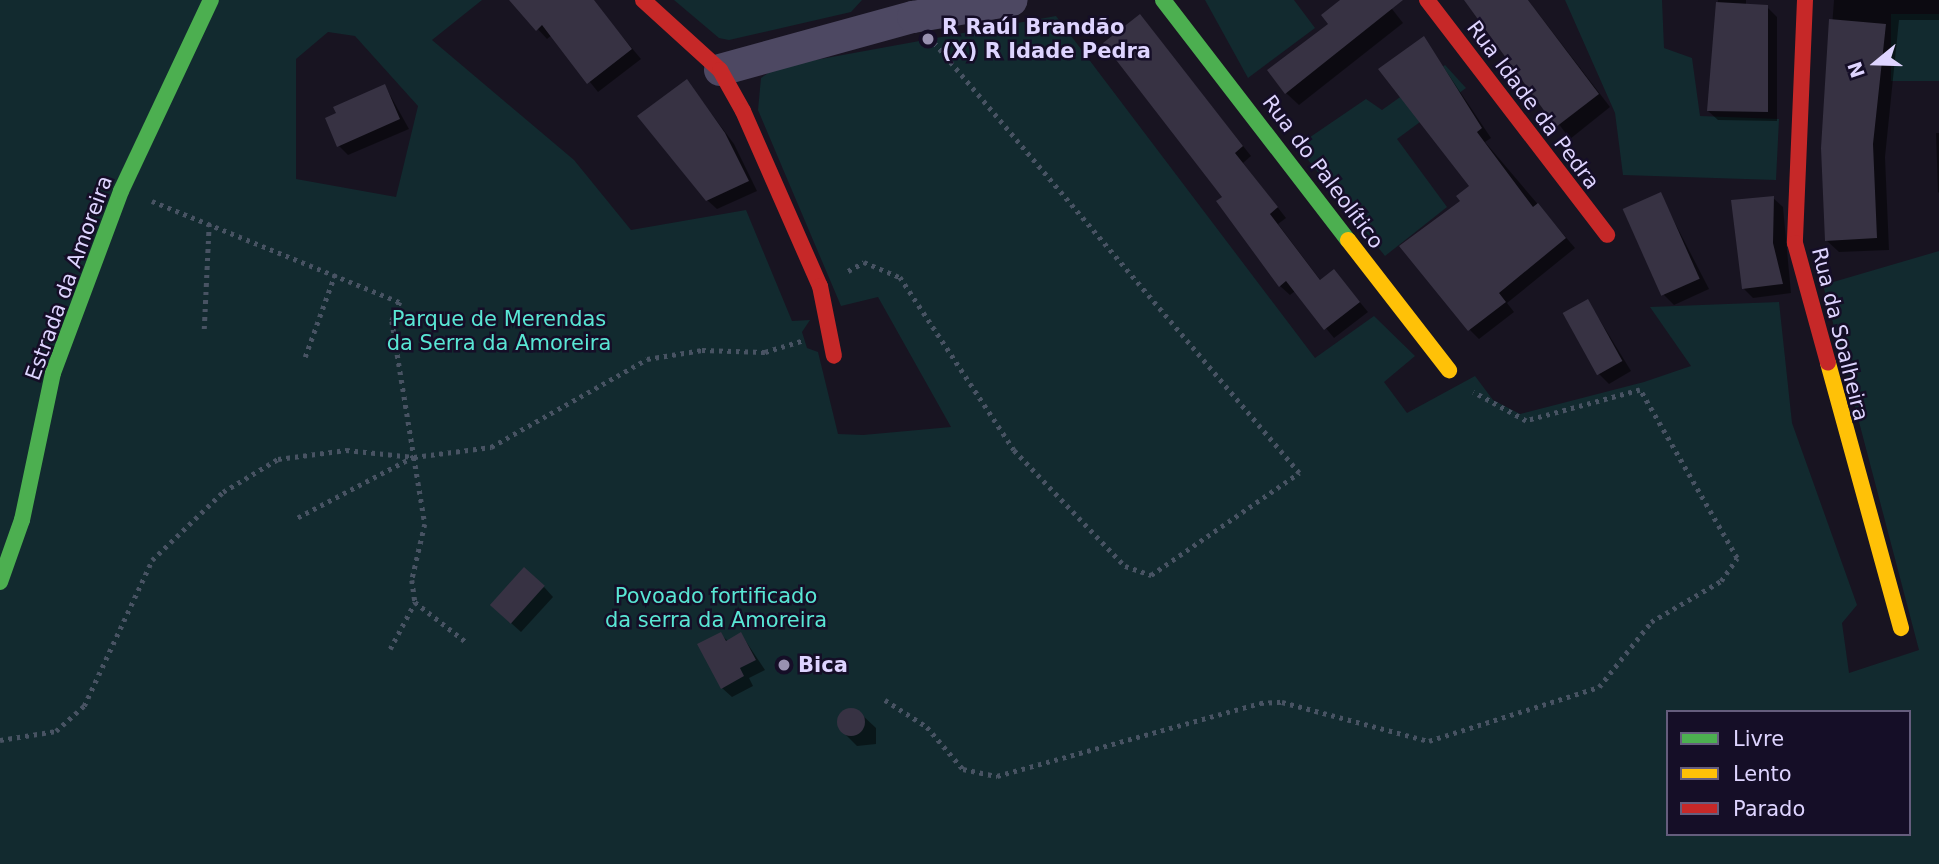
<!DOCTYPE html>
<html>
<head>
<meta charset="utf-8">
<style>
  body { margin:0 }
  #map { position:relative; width:1939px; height:864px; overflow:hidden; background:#181421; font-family:"DejaVu Sans",sans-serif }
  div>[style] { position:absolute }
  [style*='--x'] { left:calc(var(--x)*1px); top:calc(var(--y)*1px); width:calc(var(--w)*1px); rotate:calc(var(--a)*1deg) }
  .green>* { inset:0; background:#122a2f; transform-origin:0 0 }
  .shadow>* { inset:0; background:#0007 }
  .building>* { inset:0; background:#373243; transform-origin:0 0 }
  .round { border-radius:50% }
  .path>* { height:4.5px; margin-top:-2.25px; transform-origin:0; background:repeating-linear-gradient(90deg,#485363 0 3.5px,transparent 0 8.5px) }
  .street>* { height:32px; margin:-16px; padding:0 16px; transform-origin:16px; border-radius:16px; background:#4d4862 }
  .fast>* { height:16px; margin:-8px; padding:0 8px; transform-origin:8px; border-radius:8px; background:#4caf50 }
  .slow>* { height:16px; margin:-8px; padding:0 8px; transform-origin:8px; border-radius:8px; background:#ffc107 }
  .jam>* { height:16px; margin:-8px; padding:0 8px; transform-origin:8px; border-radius:8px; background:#c62828 }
  .dots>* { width:19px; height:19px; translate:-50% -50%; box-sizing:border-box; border:4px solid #150e27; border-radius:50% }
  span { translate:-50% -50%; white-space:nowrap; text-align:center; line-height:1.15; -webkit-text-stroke:5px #150e27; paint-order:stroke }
  .poi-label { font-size:21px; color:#ded4ff; font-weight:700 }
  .left { translate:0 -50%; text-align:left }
  .street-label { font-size:21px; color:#ded4ff }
  .park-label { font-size:21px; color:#59e6d4 }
  .legend { position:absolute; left:1666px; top:710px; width:245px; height:126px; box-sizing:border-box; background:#150e27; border:2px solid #655d7d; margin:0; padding:9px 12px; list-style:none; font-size:21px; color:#ded4ff }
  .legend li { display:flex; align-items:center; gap:14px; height:35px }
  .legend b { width:35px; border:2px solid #655d7d }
  .north { position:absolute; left:1841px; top:28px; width:70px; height:70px; -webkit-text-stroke:5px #150e27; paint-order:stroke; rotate:251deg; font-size:19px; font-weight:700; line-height:28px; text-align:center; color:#ded4ff }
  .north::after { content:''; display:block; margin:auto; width:24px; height:32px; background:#ded4ff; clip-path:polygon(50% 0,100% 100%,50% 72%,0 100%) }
</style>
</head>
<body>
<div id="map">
  <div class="green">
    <i style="clip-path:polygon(evenodd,0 0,482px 0,432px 40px,574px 160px,631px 230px,746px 210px,792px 321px,810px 320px,802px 332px,807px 348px,818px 352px,838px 434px,863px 435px,951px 427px,878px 297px,841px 306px,758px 110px,761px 78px,777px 67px,1056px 16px,1315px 358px,1374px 316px,1415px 356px,1384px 382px,1407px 413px,1475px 376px,1493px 400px,1520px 414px,1644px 382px,1691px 366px,1650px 307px,1779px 302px,1792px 423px,1857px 605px,1842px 623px,1849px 673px,1919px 650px,1823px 285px,1939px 251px,1939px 864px,0 864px,0 0,328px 32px,355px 36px,418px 106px,396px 197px,296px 179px,296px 59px,328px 32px,0 0,1668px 712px,1909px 712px,1909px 834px,1668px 834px,1668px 712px)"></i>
    <i style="clip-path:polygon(674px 0,862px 0,851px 12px,729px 40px,719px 38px)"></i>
    <i style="clip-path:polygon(1205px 0,1294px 0,1315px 28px,1248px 78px)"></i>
    <i style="clip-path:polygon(1565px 0,1662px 0,1664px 48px,1692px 58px,1700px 116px,1779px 119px,1776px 180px,1623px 175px,1615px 113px)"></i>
    <i style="left:1891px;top:14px;width:48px;height:67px"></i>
    <i style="clip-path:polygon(1445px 65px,1466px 88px,1397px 139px,1447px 207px,1385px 256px,1297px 146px,1366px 99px,1382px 110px)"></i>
  </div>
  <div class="shadow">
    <i style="clip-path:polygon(511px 0,571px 0,605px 16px,641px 59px,598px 92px,552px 35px,547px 39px)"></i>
    <i style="clip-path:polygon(1343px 0,1385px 0,1403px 23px,1299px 105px,1286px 93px)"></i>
    <i style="clip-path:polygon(1482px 0,1528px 0,1610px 107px,1570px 139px,1472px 8px)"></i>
    <i style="clip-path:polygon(1718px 0,1746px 0,1746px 6px,1767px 7px,1777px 17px,1777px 121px,1718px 120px,1708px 111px)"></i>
    <i style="clip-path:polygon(1834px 0,1939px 0,1939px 20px,1899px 20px,1885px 157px,1889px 250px,1839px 252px,1826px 240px,1823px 148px)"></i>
    <i style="clip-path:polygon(1140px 16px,1251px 156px,1243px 163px,1286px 218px,1278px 224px,1321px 281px,1334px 271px,1368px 312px,1334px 338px,1295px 291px,1290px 295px,1280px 286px,1224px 197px)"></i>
    <i style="clip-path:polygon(1424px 38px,1491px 138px,1485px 142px,1575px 248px,1507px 303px,1514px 312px,1479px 339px,1470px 330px,1462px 201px,1472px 186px)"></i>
    <i style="clip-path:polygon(687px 81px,734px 144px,757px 191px,717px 209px,707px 200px)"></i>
    <i style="clip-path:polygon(385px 86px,409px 129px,348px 155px,339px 146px)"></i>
    <i style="clip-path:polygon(1936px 133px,1939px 133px,1939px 193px,1938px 192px)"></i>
    <i style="clip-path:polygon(1660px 194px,1709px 289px,1674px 305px,1664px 295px)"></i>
    <i style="clip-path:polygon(1773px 198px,1783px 207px,1791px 293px,1753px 298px,1744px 289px)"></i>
    <i style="clip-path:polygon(1588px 301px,1631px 371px,1609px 384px,1599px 374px)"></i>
    <i style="clip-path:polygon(544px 587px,553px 597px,521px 632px,502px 615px)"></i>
    <i style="clip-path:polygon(720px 634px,728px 641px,741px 634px,765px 670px,749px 678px,753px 686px,732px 697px,722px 688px)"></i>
    <i style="clip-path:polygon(842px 713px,861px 714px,876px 728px,876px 744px,857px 746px,843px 732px)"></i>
  </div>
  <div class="building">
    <i style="clip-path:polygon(509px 0,594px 0,632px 49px,587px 84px,542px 25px,536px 31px)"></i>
    <i style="clip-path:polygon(1340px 0,1403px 0,1285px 94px,1267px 70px,1328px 24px,1321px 15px)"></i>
    <i style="clip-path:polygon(1464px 0,1528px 0,1599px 94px,1556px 127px)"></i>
    <i style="clip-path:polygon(1716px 2px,1768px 5px,1768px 112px,1707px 111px)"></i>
    <i style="clip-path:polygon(1140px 14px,1243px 146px,1235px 153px,1278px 207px,1270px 214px,1320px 280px,1334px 269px,1360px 302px,1324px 330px,1286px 281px,1279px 287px,1216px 201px,1222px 197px,1103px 43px)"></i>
    <i style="clip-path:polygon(1829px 19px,1886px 24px,1873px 144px,1877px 238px,1825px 241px,1821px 148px)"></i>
    <i style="clip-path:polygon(1424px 36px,1482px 128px,1477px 132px,1533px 207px,1538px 203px,1566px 238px,1499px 293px,1506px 302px,1468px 331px,1399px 246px,1460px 201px,1456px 196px,1469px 186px,1378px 69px)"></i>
    <i style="clip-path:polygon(687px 79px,725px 133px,749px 181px,706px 201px,637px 116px)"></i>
    <i style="clip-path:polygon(385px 84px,400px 119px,337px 147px,325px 118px,336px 113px,333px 107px)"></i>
    <i style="left:1661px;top:192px;width:95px;height:42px;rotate:66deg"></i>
    <i style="clip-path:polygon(1774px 196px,1773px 243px,1783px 284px,1742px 289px,1731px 200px)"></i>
    <i style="left:1588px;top:299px;width:71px;height:29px;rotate:61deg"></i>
    <i style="left:524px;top:567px;width:28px;height:51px;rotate:42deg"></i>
    <i style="clip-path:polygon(721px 632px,726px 641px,741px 632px,756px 660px,740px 668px,744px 676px,721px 689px,697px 644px)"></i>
    <i class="round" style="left:837px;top:708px;width:28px;height:28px"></i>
  </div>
  <div class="path">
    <i style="--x:152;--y:201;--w:268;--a:22.2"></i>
    <i style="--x:400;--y:302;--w:21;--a:113"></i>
    <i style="--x:392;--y:321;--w:138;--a:80.8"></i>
    <i style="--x:414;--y:457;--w:133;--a:152.3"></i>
    <i style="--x:848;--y:271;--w:18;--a:-29"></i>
    <i style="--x:864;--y:262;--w:39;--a:23"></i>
    <i style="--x:900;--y:277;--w:207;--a:56.6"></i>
    <i style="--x:1014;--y:450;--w:161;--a:46.3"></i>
    <i style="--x:1125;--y:566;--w:28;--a:19"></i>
    <i style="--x:1151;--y:575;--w:180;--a:-34.6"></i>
    <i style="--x:1299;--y:473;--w:564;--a:-130.33"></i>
    <i style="--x:204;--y:329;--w:108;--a:-87.3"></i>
    <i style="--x:305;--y:357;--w:88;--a:-70.1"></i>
    <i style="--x:414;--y:457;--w:68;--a:80.7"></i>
    <i style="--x:425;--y:524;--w:57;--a:103.1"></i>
    <i style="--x:412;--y:580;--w:22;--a:82"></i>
    <i style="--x:415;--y:602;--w:65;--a:38.1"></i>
    <i style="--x:390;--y:649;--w:53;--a:-62"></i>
    <i style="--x:885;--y:700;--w:50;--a:32.7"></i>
    <i style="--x:927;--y:727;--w:55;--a:49.4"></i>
    <i style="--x:963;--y:769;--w:35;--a:12"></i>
    <i style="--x:997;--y:776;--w:273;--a:-15.5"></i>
    <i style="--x:1260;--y:703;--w:22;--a:-3"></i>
    <i style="--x:1282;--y:702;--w:152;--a:14.9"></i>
    <i style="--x:1429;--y:741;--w:178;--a:-17.6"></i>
    <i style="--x:1599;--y:687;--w:83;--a:-51.3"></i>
    <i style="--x:1651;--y:622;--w:81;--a:-30.4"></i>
    <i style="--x:1721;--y:581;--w:28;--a:-55"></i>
    <i style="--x:1737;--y:558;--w:194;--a:-120"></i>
    <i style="--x:1640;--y:390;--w:118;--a:164.8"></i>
    <i style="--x:1526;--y:421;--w:60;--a:-151.3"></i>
    <i style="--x:0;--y:740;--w:57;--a:-9.1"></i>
    <i style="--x:56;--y:731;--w:38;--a:-42"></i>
    <i style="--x:84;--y:706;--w:161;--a:-65"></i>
    <i style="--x:152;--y:560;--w:98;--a:-43.8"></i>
    <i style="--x:223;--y:492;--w:64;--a:-31"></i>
    <i style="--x:278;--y:459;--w:69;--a:-7.5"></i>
    <i style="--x:346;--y:450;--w:68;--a:5.9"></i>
    <i style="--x:414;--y:457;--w:78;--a:-7.4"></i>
    <i style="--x:491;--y:447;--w:179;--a:-29.4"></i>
    <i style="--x:647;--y:359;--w:56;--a:-9.3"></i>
    <i style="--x:702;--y:350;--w:63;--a:1.8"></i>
    <i style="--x:765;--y:352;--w:38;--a:-17"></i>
  </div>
  <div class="street">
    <i style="--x:720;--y:70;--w:200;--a:-15.4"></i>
    <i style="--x:913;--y:17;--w:100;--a:-9.7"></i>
  </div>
  <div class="fast">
    <i style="--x:1163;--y:0;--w:303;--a:52.4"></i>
    <i style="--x:0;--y:582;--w:66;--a:-70.5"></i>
    <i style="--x:22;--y:520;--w:150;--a:-78.1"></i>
    <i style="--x:53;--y:373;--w:194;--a:-69.5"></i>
    <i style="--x:121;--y:191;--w:211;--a:-64.8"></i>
  </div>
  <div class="slow">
    <i style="--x:1348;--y:240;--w:165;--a:52.2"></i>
    <i style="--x:1828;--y:363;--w:275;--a:74.6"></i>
  </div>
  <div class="jam">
    <i style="--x:643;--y:0;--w:104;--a:42.3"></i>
    <i style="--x:720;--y:70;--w:47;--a:60.7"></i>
    <i style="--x:743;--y:111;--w:191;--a:66.3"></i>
    <i style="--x:820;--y:286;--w:71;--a:78.7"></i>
    <i style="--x:1427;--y:0;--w:296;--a:52.5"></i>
    <i style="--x:1805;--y:0;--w:243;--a:92.4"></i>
    <i style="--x:1795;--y:243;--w:124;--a:74.6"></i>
  </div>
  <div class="dots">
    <i style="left:928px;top:39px;background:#9991b1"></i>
    <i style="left:784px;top:665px;background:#9991b1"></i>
  </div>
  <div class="poi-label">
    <span class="left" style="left:942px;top:39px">R Raúl Brandão<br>(X) R Idade Pedra</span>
    <span class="left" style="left:798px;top:665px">Bica</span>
  </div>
  <div class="street-label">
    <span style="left:1533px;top:105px;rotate:53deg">Rua Idade da Pedra</span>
    <span style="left:1323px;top:172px;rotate:53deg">Rua do Paleolítico</span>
    <span style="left:69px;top:278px;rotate:-70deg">Estrada da Amoreira</span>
    <span style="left:1840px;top:334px;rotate:76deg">Rua da Soalheira</span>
  </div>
  <div class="park-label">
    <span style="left:499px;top:331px">Parque de Merendas<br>da Serra da Amoreira</span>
    <span style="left:716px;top:608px">Povoado fortificado<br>da serra da Amoreira</span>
  </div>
  <ul class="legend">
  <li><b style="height:9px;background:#4caf50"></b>Livre</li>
  <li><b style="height:9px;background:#ffc107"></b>Lento</li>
  <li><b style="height:9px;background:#c62828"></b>Parado</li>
  </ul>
  <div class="north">N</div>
</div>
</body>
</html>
